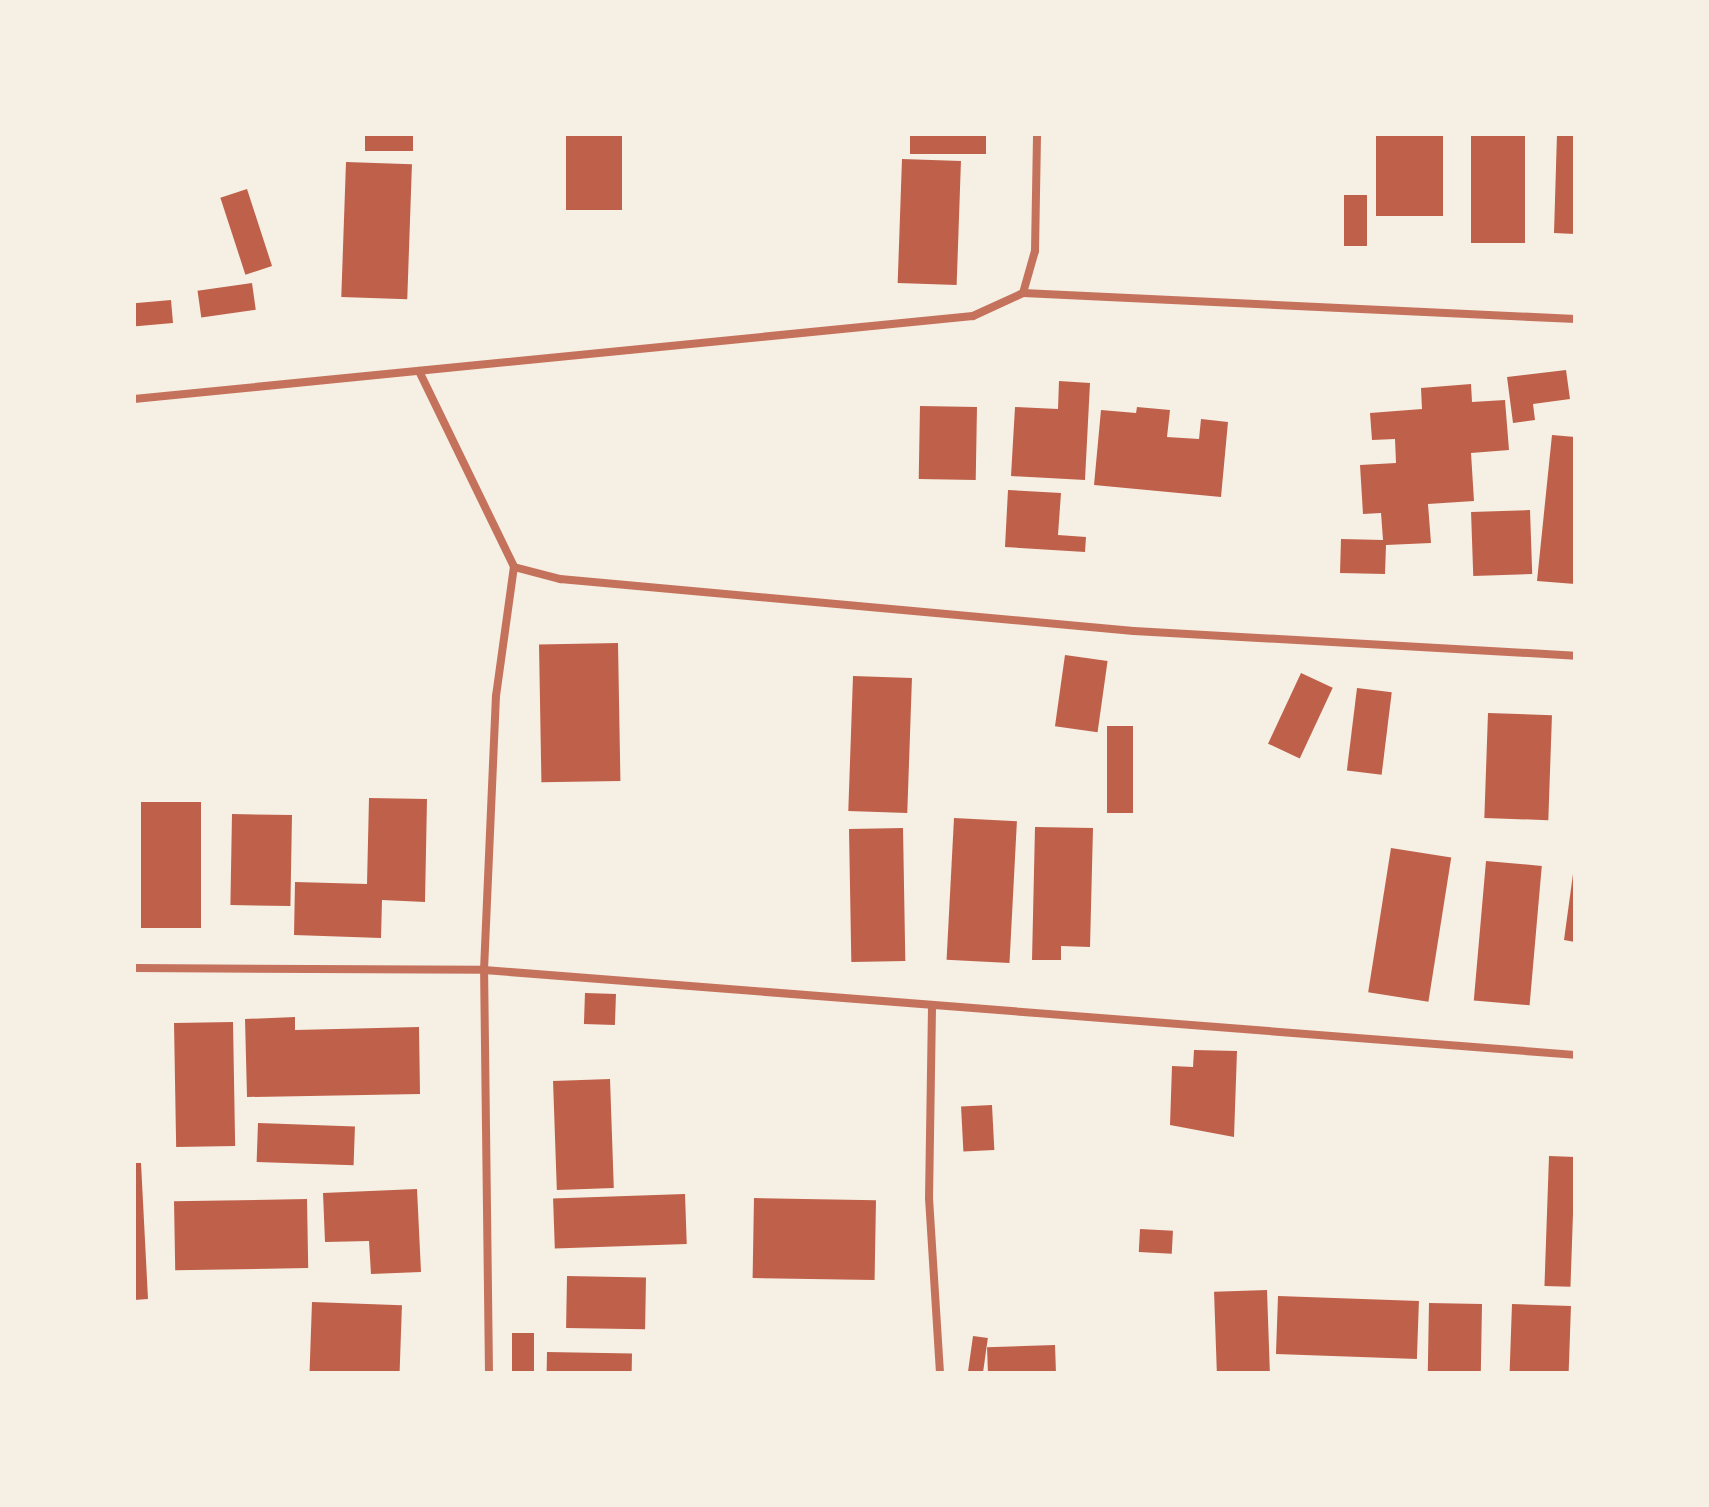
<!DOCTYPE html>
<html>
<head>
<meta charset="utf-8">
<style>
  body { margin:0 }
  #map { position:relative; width:1709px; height:1507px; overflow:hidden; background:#f6efe4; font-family:Lato,sans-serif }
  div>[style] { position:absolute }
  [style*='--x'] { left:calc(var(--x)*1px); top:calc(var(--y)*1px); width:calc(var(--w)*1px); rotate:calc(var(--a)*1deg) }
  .building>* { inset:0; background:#bf614a; transform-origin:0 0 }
  .minor>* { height:8px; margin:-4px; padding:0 4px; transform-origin:4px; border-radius:4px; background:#c5725c }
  span { translate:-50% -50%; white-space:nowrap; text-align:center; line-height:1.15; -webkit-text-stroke:7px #f6efe4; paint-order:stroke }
  .frame { position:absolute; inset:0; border:136px solid #f6efe4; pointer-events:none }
</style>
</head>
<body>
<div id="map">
  <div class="building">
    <i style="left:365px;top:134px;width:48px;height:17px"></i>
    <i style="left:566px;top:134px;width:56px;height:76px"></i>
    <i style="left:910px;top:134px;width:76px;height:20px"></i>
    <i style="left:1376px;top:134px;width:67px;height:82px"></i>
    <i style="left:1471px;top:134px;width:54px;height:109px"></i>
    <i style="clip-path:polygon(1557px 134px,1575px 134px,1575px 234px,1554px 233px)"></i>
    <i style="left:902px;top:159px;width:59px;height:124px;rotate:2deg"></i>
    <i style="left:346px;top:162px;width:66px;height:135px;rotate:2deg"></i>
    <i style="left:247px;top:189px;width:81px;height:28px;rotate:72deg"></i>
    <i style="left:1344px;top:195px;width:23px;height:51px"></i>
    <i style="left:252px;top:283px;width:27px;height:55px;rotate:82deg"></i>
    <i style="left:171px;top:300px;width:23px;height:37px;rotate:85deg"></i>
    <i style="clip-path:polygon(1566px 370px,1570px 399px,1533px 404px,1535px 420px,1513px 423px,1507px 377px)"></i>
    <i style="clip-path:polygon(1059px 381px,1090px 383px,1085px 480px,1011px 476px,1015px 407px,1058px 409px)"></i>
    <i style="clip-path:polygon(1471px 384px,1472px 402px,1505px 400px,1509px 450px,1471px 453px,1474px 501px,1428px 504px,1431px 543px,1386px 545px,1385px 574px,1340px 573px,1341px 539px,1383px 540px,1381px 513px,1363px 514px,1360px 465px,1396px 463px,1395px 439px,1372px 440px,1370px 413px,1422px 409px,1421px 388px)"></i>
    <i style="left:920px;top:406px;width:57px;height:73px;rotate:1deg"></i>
    <i style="clip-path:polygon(1137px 407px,1170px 410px,1167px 437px,1199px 439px,1201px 419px,1228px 422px,1221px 497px,1094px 485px,1101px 410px,1136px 413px)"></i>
    <i style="clip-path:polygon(1552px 435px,1575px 437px,1575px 584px,1537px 581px)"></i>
    <i style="clip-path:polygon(1008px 490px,1061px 493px,1058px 535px,1086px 537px,1085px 552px,1005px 547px)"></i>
    <i style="left:1530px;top:510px;width:64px;height:59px;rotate:88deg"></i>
    <i style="left:618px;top:643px;width:138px;height:79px;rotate:89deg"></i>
    <i style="left:1065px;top:655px;width:43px;height:72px;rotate:8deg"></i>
    <i style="left:1301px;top:673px;width:35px;height:78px;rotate:25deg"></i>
    <i style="left:853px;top:676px;width:59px;height:135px;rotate:2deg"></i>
    <i style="left:1357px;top:688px;width:35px;height:83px;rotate:7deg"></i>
    <i style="left:1488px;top:713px;width:64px;height:105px;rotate:2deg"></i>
    <i style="left:1107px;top:726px;width:26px;height:87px"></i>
    <i style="clip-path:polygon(369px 798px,427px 799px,425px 902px,382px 900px,381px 938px,294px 935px,295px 882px,367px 884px)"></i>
    <i style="left:141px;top:802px;width:60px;height:126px"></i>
    <i style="left:232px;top:814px;width:60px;height:91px;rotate:1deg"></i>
    <i style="left:954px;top:818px;width:63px;height:142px;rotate:3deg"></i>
    <i style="clip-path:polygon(1035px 827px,1093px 828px,1090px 947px,1061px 946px,1061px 960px,1032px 960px)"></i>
    <i style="left:903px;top:828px;width:133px;height:54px;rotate:89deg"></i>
    <i style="left:1391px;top:848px;width:61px;height:146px;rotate:9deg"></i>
    <i style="left:1486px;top:861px;width:56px;height:140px;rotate:5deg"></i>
    <i style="clip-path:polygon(1573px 874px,1575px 874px,1575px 942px,1564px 940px)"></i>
    <i style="left:585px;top:993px;width:31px;height:31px;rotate:2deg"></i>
    <i style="clip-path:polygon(295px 1017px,295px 1030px,419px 1027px,420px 1094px,247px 1097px,245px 1019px)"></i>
    <i style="left:233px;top:1022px;width:124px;height:59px;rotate:89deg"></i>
    <i style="clip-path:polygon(1194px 1050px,1237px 1051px,1234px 1137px,1170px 1125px,1172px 1066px,1193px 1067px)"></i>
    <i style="left:610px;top:1079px;width:109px;height:57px;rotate:88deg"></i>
    <i style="left:992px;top:1105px;width:45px;height:31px;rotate:87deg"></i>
    <i style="left:258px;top:1123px;width:97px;height:39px;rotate:2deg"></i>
    <i style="left:1549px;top:1156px;width:26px;height:130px;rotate:2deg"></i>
    <i style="clip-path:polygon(134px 1163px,141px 1163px,148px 1299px,134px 1300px)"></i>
    <i style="clip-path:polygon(417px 1189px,421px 1272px,371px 1274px,369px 1241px,325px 1242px,323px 1193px)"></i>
    <i style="left:685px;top:1194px;width:50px;height:132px;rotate:88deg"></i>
    <i style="left:754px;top:1198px;width:122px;height:80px;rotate:1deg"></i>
    <i style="left:307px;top:1199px;width:69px;height:133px;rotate:89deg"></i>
    <i style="left:1140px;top:1229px;width:33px;height:23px;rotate:3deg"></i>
    <i style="left:567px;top:1276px;width:79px;height:52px;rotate:1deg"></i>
    <i style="left:1267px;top:1290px;width:83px;height:53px;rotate:88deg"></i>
    <i style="left:1278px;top:1296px;width:141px;height:58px;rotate:2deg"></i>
    <i style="left:312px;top:1302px;width:90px;height:71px;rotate:2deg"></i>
    <i style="left:1429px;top:1303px;width:53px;height:70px;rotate:1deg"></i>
    <i style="left:1512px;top:1304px;width:59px;height:69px;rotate:2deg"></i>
    <i style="left:534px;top:1333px;width:40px;height:22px;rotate:90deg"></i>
    <i style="left:973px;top:1336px;width:15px;height:37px;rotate:8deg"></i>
    <i style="left:1055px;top:1345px;width:28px;height:68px;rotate:88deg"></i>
    <i style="left:547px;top:1352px;width:85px;height:21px;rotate:1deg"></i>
  </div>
  <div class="minor">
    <i style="--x:1023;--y:293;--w:553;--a:2.7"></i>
    <i style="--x:419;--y:371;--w:218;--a:64.1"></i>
    <i style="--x:514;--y:567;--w:48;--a:14.6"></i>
    <i style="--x:560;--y:579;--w:576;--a:5.18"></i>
    <i style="--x:1134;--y:631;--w:442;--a:3.2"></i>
    <i style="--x:134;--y:399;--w:843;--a:-5.65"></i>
    <i style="--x:973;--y:316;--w:55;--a:-24.7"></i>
    <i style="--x:1023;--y:293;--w:44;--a:-74.1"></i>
    <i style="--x:1035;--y:251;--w:117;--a:-89"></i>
    <i style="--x:134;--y:968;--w:350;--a:0.3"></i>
    <i style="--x:484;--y:970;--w:1094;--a:4.45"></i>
    <i style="--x:932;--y:1008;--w:190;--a:90.9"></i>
    <i style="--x:929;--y:1198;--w:175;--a:86.4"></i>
    <i style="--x:489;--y:1373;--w:403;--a:-90.7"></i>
    <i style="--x:484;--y:970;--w:274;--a:-87.5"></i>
    <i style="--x:496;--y:696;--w:130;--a:-82.1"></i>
  </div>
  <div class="frame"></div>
</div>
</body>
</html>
